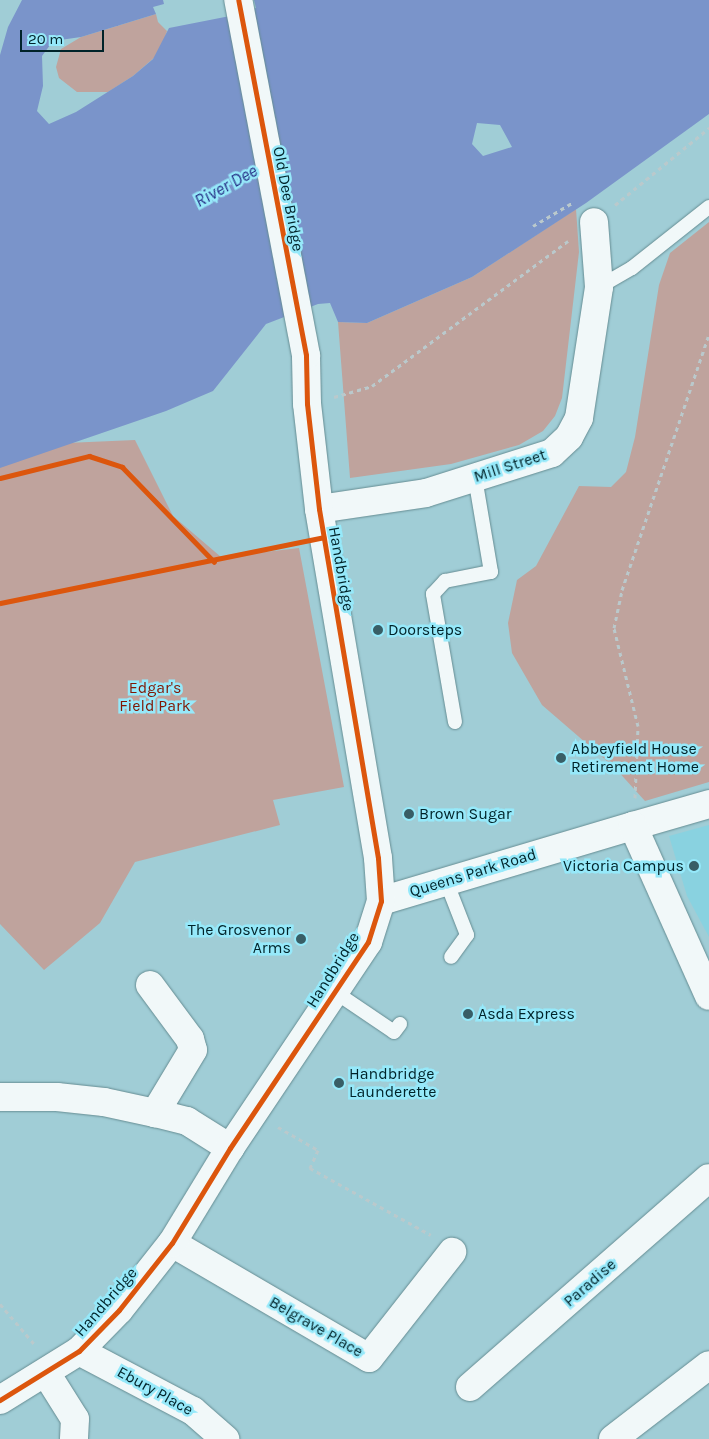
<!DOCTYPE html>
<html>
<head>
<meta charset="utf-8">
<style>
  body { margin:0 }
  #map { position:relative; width:709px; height:1439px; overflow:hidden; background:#a0cdd6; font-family:Karla,sans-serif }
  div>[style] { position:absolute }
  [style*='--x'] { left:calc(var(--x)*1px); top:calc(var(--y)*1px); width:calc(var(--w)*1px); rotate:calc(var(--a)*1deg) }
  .built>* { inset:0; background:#89d2e0 }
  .green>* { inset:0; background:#bfa39d }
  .water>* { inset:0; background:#7a94ca }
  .path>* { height:3px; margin-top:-1.5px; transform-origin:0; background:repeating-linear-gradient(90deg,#bac9cc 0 4px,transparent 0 8px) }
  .roads { filter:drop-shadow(0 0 1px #658c92) drop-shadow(0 0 1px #658c92) }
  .service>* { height:14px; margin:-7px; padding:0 7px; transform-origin:7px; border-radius:7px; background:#f1f8f9 }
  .minor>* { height:28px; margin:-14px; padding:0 14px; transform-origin:14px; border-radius:14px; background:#f1f8f9 }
  .tertiary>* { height:28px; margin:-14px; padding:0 14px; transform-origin:14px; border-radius:14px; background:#f1f8f9 }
  .cycleway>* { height:5px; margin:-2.5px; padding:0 2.5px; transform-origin:2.5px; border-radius:2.5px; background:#dc560d }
  .dots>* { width:14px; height:14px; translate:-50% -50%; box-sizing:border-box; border:2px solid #96e9fa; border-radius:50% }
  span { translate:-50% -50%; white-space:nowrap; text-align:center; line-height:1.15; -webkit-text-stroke:5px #96e9fa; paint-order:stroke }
  .street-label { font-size:16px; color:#002329 }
  .poi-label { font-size:16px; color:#002329 }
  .left { translate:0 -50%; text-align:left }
  .right { translate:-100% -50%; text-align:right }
  .park-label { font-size:16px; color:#811704 }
  .water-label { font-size:18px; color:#263086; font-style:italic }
  .scale { position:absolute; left:20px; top:30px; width:84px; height:22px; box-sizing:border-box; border:2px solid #002329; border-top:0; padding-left:6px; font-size:15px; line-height:18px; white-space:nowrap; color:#002329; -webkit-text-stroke:4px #96e9fa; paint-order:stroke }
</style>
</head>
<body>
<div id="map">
  <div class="built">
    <i style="clip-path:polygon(709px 825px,709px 937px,687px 896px,669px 836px)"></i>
  </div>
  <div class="green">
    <i style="clip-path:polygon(156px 14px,158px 22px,167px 31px,163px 43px,155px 57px,133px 76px,108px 92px,77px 92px,59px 78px,56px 67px,61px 49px,81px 37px)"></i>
    <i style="clip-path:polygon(576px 209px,579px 252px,562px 398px,555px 416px,543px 431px,519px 445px,451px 464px,350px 478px,338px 322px,367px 323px,472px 277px)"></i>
    <i style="clip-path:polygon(709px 222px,709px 782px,645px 801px,615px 768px,542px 705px,512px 653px,508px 623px,517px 580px,536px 566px,579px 486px,611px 487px,626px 472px,635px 437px,659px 285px,670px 253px)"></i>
    <i style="clip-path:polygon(135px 440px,173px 516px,221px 557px,299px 548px,344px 787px,273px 800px,280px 825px,135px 862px,100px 923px,44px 970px,0 924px,0 455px,66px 443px)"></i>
  </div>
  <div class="water">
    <i style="clip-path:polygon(evenodd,22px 0,163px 0,164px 4px,153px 7px,156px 14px,81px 37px,53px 41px,42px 56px,43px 86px,37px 111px,49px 124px,76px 112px,133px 76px,153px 59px,169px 28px,230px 16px,256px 8px,254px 0,709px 0,709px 114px,586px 203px,472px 277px,367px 323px,338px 322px,330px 303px,318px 304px,266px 324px,213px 391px,166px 411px,0 468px,0 55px,8px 27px,22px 0,477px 123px,500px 125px,512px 147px,483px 156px,472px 144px,477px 123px)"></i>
  </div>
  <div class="path">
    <i style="--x:615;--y:205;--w:122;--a:-39.3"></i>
    <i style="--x:533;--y:226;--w:45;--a:-30.5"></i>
    <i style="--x:334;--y:397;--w:40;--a:-16"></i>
    <i style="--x:372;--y:386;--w:244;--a:-36.5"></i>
    <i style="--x:635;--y:798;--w:72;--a:-87.6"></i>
    <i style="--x:638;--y:726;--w:101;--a:-103.8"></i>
    <i style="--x:614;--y:628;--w:39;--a:-78"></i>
    <i style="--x:622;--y:590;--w:269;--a:-71.2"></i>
    <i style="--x:278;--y:1127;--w:46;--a:29.9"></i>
    <i style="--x:318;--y:1150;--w:20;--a:114"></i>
    <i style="--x:310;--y:1168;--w:138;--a:29"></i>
    <i style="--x:0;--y:1304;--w:54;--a:49.5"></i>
  </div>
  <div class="roads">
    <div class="service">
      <i style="--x:599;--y:287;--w:38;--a:-30"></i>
      <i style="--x:632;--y:268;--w:98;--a:-38.4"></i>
      <i style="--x:455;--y:722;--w:130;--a:-99.8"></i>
      <i style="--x:433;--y:594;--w:18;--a:-47"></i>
      <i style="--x:445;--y:581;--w:47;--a:-11.1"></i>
      <i style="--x:491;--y:572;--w:96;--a:-99.6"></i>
      <i style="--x:446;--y:881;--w:58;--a:68.7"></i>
      <i style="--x:467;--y:935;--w:27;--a:126"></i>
      <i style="--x:335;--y:992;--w:71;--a:34.1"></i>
      <i style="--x:394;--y:1032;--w:10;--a:-53"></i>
    </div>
    <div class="minor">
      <i style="--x:319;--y:509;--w:108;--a:-8.5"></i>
      <i style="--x:426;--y:493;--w:132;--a:-17.6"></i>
      <i style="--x:552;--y:453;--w:23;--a:-43"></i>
      <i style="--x:569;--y:437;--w:21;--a:-62"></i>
      <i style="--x:579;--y:418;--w:133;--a:-81.3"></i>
      <i style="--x:599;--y:287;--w:65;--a:-94.4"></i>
      <i style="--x:633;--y:826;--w:79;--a:-16.1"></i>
      <i style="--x:150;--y:985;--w:67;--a:53.5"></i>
      <i style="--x:190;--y:1039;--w:11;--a:75"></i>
      <i style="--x:193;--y:1050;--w:74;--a:121.1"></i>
      <i style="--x:0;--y:1097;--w:57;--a:0"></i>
      <i style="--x:57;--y:1097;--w:47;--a:6.1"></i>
      <i style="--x:104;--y:1102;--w:52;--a:12.2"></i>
      <i style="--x:155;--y:1113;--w:33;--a:14"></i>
      <i style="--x:187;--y:1121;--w:51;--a:32.1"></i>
      <i style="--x:172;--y:1243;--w:228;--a:30.3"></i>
      <i style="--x:369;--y:1358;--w:135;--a:-51.9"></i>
      <i style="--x:79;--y:1351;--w:129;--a:27.8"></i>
      <i style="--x:193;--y:1411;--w:43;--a:41.2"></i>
      <i style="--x:470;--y:1387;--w:317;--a:-41.2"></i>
      <i style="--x:613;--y:1439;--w:121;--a:-37.6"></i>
    </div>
    <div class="tertiary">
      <i style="--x:381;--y:901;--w:263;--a:-16.6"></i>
      <i style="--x:633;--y:826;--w:186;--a:65.9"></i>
      <i style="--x:46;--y:1373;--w:54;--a:57.8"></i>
      <i style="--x:75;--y:1419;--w:20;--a:93"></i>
      <i style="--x:0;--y:1400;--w:93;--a:-31.8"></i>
      <i style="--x:79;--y:1351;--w:57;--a:-45.7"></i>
      <i style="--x:119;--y:1310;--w:85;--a:-51.7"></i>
      <i style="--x:172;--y:1243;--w:111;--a:-58.6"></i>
      <i style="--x:230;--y:1148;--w:248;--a:-56.2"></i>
      <i style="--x:368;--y:942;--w:43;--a:-72.4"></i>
      <i style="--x:381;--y:901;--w:43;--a:-94"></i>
      <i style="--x:378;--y:858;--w:354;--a:-99.6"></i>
      <i style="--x:319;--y:509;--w:106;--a:-96.5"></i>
      <i style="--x:307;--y:404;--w:49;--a:-91.2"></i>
      <i style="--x:306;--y:355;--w:361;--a:-100.8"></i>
    </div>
  </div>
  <div class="cycleway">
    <i style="--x:0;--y:478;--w:92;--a:-13.9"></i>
    <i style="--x:89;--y:456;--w:35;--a:18"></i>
    <i style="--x:122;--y:467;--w:132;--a:45.9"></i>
    <i style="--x:0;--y:603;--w:330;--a:-11.5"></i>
    <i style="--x:0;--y:1400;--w:93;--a:-31.8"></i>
    <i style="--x:79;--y:1351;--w:57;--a:-45.7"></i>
    <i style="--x:119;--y:1310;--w:85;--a:-51.7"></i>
    <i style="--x:172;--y:1243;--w:111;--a:-58.6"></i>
    <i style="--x:230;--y:1148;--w:248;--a:-56.2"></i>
    <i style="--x:368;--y:942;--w:43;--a:-72.4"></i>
    <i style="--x:381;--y:901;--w:43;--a:-94"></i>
    <i style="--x:378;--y:858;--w:354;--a:-99.6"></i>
    <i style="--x:319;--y:509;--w:106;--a:-96.5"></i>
    <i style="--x:307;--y:404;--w:49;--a:-91.2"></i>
    <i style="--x:306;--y:355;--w:361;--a:-100.8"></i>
  </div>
  <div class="dots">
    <i style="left:378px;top:630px;background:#385e66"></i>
    <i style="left:561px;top:758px;background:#385e66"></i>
    <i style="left:409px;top:814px;background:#385e66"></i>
    <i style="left:694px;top:866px;background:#385e66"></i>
    <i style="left:301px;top:939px;background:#385e66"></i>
    <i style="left:468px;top:1014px;background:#385e66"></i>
    <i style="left:339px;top:1083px;background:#385e66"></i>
  </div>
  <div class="street-label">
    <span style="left:288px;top:199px;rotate:79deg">Old Dee Bridge</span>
    <span style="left:510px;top:466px;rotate:-18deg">Mill Street</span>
    <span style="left:341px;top:569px;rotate:80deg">Handbridge</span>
    <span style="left:473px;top:873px;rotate:-17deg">Queens Park Road</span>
    <span style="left:333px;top:970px;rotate:-58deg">Handbridge</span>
    <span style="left:590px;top:1283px;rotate:-41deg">Paradise</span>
    <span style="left:106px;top:1302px;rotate:-49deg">Handbridge</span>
    <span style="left:316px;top:1327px;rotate:30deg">Belgrave Place</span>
    <span style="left:155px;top:1391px;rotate:29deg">Ebury Place</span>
  </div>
  <div class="poi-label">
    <span class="left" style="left:388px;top:630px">Doorsteps</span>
    <span class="left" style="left:571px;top:758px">Abbeyfield House<br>Retirement Home</span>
    <span class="left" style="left:419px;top:814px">Brown Sugar</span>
    <span class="right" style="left:684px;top:866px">Victoria Campus</span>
    <span class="right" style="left:291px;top:939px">The Grosvenor<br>Arms</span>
    <span class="left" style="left:478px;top:1014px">Asda Express</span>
    <span class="left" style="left:349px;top:1083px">Handbridge<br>Launderette</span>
  </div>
  <div class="park-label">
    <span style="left:155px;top:697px">Edgar's<br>Field Park</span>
  </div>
  <div class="water-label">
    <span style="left:226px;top:186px;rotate:-29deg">River Dee</span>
  </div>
  <div class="scale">20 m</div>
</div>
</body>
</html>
